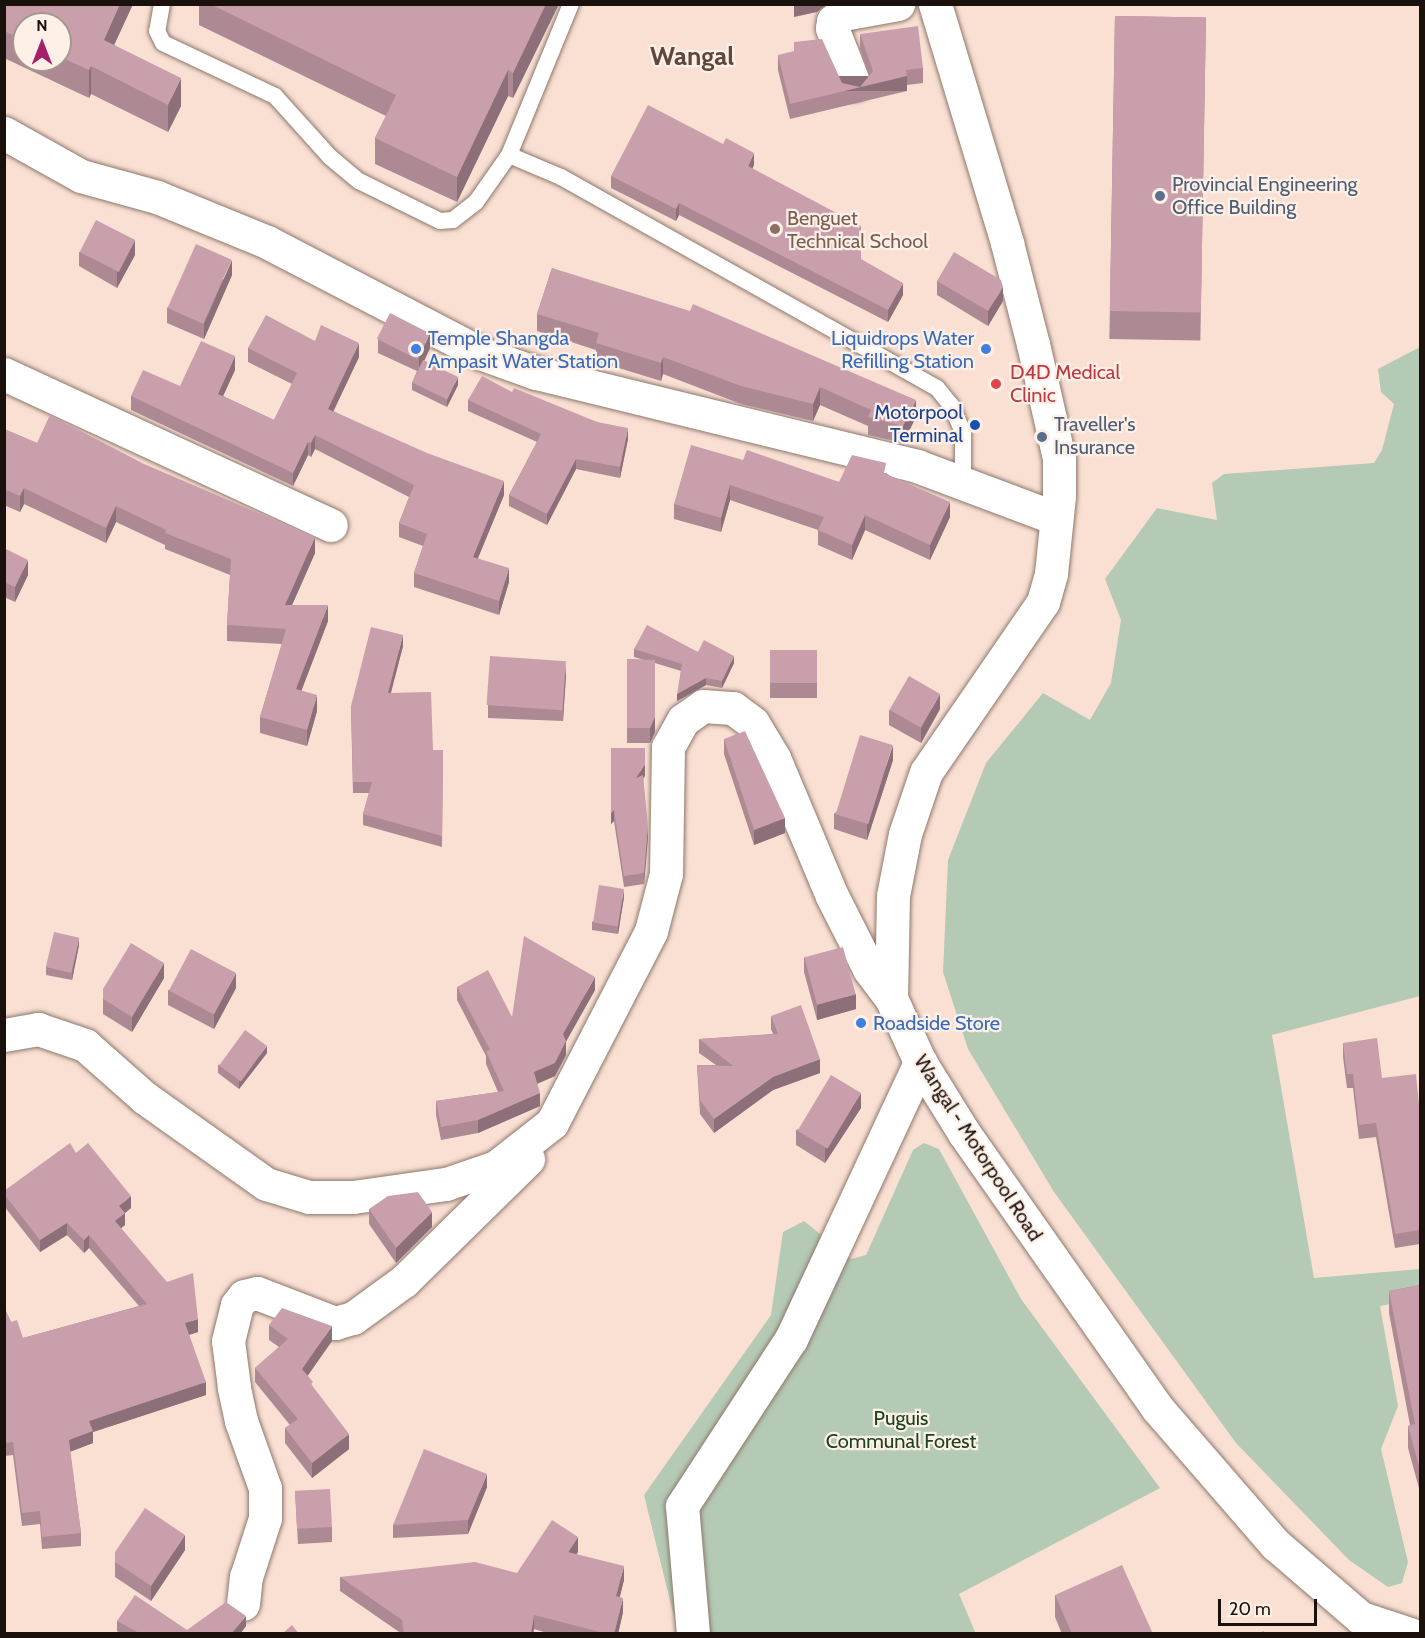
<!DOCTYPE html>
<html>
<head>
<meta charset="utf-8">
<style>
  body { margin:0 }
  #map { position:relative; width:1425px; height:1638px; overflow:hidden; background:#f9e0d3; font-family:Cabin,sans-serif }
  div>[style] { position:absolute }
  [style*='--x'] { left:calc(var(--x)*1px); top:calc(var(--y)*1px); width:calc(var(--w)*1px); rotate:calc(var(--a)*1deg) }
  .green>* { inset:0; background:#b4cab5 }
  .roads { filter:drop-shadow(0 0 2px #8e786c) drop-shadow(0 0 2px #8e786c) }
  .service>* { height:16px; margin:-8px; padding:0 8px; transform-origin:8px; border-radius:8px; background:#fff }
  .minor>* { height:33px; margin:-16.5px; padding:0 16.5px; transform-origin:16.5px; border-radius:16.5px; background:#fff }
  .wall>* { inset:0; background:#ac8993; transform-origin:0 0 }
  .shaded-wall>* { inset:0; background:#8c6f78; transform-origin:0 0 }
  .building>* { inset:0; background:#c89fab; transform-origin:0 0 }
  .dots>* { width:16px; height:16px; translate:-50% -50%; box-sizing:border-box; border:3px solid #fff0e7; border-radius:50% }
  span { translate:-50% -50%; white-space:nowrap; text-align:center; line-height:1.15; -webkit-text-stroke:4.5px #fff0e7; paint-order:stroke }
  .service-label { font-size:20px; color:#4e5e75 }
  .left { translate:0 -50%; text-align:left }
  .education-label { font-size:20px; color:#785e54 }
  .shop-label { font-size:20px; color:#366cbe }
  .right { translate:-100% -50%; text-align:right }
  .health-label { font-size:20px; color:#be3a42 }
  .transit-label { font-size:20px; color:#164399 }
  .street-label { font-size:20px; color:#1a110d }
  .park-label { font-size:20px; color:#17441e }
  .district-label { font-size:26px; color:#5d483d; font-weight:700 }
  .frame { position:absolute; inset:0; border:6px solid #1a110d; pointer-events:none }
  .north { position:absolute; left:12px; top:12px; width:60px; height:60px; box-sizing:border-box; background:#fff0e7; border:2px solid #a39790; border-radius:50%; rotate:0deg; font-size:16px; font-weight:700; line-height:24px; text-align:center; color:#1a110d }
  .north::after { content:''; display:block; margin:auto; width:21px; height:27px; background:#a51f69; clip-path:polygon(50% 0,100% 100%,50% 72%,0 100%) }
  .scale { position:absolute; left:1218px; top:1599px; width:99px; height:27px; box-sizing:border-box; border:3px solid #1a110d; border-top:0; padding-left:8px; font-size:18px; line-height:21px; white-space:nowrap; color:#1a110d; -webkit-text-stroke:4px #fff0e7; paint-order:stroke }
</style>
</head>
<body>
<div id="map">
  <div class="green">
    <i style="clip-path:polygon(1420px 347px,1420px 996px,1272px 1035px,1314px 1278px,1420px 1269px,1420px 1298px,1380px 1306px,1398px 1406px,1381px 1449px,1408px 1562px,1402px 1583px,1388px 1587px,1349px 1560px,1236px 1443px,1054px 1192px,968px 1049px,943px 972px,948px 860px,986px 763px,1043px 693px,1090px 720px,1111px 683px,1121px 620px,1105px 579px,1157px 508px,1217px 520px,1212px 483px,1224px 474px,1374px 463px,1382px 450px,1394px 404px,1381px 392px,1378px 369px)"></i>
    <i style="clip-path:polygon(924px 1143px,939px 1149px,1021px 1299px,1160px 1488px,959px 1594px,976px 1634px,678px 1633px,644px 1495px,771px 1315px,783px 1232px,804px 1221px,851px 1259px,866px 1255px,913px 1150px)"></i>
  </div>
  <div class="roads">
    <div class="service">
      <i style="--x:162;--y:4;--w:27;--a:100"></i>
      <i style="--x:157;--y:31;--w:13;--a:63"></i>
      <i style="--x:163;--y:43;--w:124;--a:25.3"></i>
      <i style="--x:275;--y:96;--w:82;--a:48"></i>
      <i style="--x:330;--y:157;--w:38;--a:40"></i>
      <i style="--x:359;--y:181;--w:90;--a:26.3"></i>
      <i style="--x:440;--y:221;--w:13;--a:-4"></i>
      <i style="--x:453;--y:220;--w:29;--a:-38"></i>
      <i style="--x:476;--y:202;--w:57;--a:-54.9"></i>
      <i style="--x:509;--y:155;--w:163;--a:-67.7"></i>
      <i style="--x:509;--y:155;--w:56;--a:22.9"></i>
      <i style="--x:561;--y:177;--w:431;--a:29.3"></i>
      <i style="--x:937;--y:388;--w:22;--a:51"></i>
      <i style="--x:951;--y:405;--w:30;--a:66"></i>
      <i style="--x:963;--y:432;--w:51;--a:90"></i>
    </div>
    <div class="minor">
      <i style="--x:935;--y:4;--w:250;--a:73.2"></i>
      <i style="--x:1007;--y:243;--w:104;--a:75.6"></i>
      <i style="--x:1033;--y:344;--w:117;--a:77.2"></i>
      <i style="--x:1059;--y:458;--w:38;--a:90"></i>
      <i style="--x:1059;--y:496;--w:78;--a:95.9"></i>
      <i style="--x:1051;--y:574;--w:29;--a:106"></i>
      <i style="--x:1043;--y:602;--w:206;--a:124.5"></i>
      <i style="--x:926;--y:772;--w:65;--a:108.7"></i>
      <i style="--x:905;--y:834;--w:63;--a:101"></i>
      <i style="--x:893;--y:896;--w:102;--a:91.1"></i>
      <i style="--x:891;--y:998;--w:70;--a:65.6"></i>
      <i style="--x:920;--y:1062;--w:84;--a:58.2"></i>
      <i style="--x:964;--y:1133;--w:337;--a:54.9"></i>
      <i style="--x:1158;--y:1409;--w:179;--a:49.1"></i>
      <i style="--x:1275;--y:1544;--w:113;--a:40.7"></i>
      <i style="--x:1361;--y:1618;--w:52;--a:18.1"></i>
      <i style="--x:854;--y:84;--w:60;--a:-111.4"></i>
      <i style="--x:832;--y:28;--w:7;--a:-82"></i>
      <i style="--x:833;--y:21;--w:12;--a:-35"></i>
      <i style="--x:843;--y:14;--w:56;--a:-10.3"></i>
      <i style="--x:4;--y:133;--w:88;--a:29.2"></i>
      <i style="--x:81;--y:176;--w:79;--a:15.4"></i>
      <i style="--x:157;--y:197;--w:119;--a:22.2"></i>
      <i style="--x:267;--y:242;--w:240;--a:27.5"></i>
      <i style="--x:480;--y:353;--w:59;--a:19.7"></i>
      <i style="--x:536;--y:373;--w:392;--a:13.7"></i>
      <i style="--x:917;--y:466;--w:147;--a:20.6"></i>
      <i style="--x:4;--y:374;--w:360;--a:24.8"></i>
      <i style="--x:4;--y:1035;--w:35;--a:-10"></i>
      <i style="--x:38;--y:1029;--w:50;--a:18.8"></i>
      <i style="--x:85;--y:1045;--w:80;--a:41.5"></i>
      <i style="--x:145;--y:1098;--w:148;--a:35.4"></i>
      <i style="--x:266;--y:1184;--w:45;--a:16.8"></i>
      <i style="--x:309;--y:1197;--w:44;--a:0"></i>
      <i style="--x:353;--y:1197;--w:94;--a:-8"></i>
      <i style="--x:446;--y:1184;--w:53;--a:-18.8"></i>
      <i style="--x:496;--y:1167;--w:71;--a:-38.2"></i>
      <i style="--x:552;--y:1123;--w:216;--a:-62.7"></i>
      <i style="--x:651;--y:931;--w:59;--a:-75.3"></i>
      <i style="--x:666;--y:874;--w:127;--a:-89.1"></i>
      <i style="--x:668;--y:747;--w:31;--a:-61"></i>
      <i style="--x:683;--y:720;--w:24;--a:-35"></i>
      <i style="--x:703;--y:706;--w:30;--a:4"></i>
      <i style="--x:733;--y:708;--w:25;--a:37"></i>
      <i style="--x:753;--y:723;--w:41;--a:59"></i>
      <i style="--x:774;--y:758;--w:150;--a:67.2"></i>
      <i style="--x:832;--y:896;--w:82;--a:63.1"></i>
      <i style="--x:869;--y:969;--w:36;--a:53"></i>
      <i style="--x:243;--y:1604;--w:27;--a:-84"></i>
      <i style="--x:246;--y:1577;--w:62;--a:-72.1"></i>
      <i style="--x:265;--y:1518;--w:30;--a:-90"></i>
      <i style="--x:265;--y:1488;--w:71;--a:-109.7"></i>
      <i style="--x:241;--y:1421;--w:35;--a:-102"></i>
      <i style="--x:234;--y:1387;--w:46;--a:-97.4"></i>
      <i style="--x:228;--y:1341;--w:37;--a:-76"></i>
      <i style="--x:237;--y:1305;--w:11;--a:-52"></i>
      <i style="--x:244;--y:1296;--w:13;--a:-13"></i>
      <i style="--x:257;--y:1293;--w:84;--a:21"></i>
      <i style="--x:335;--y:1323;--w:19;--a:-16"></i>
      <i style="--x:353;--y:1318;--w:63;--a:-36"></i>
      <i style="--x:404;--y:1281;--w:174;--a:-44.5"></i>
      <i style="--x:693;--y:1634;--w:128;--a:-94.9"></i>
      <i style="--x:682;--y:1506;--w:199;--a:-56.9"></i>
      <i style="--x:791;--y:1339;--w:306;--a:-65"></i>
    </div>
  </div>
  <div class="wall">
    <i style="clip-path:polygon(evenodd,4px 4px,133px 4px,114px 45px,181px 106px,168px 132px,91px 94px,89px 98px,4px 58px,4px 4px,24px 24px,60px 24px,60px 60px,24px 60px,24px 24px)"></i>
    <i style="clip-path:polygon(199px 4px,558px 4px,558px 6px,513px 98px,508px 96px,457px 202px,375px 164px,375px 138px,386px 116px,199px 25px)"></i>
    <i style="left:1115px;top:16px;width:91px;height:323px;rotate:1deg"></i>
    <i style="clip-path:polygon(860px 34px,923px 68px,923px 83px,907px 85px,907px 91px,790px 119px,778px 70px,778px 55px,842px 83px,860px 87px,869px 76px,860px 49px)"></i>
    <i style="clip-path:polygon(754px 165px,752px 168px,903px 295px,888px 322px,679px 215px,676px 221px,611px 188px,611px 176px)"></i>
    <i style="clip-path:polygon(79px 252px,135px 255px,117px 288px,79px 266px)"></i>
    <i style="clip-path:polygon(552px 268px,916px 417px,903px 443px,868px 435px,868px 426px,820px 405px,813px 421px,741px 404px,663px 374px,661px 381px,596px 361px,596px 350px,537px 331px,537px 314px)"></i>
    <i style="clip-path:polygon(232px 275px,204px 339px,167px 323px,167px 308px)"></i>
    <i style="clip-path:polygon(937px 281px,1003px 301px,988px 326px,937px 295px)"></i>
    <i style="clip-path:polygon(378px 339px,430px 348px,424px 361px,458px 385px,447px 407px,412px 390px,412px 383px,417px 371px,378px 353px)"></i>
    <i style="clip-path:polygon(315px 341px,359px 357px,333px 411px,504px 495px,478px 558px,509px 582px,499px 615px,414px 587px,414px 573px,423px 546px,399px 537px,399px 523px,409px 497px,315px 449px,311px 457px,308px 455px,293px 486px,131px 410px,131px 396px,180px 386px,235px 370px,223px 396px,274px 420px,292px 384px,248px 362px,248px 348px)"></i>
    <i style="clip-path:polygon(512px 392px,597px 422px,628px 439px,620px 478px,576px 469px,547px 525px,509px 506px,509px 495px,537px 442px,468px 411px,468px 400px)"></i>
    <i style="clip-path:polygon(4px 429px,37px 443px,315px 553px,292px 605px,328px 621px,301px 691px,317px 711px,307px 746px,260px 733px,260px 717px,282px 644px,227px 641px,227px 625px,230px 575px,165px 549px,165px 545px,116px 522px,106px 543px,24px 504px,20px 512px,4px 505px)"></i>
    <i style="clip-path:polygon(743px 460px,839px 482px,886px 473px,950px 517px,930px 560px,865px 530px,852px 560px,818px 545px,818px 530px,730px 500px,721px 532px,674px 519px,674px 504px)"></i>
    <i style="clip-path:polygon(4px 548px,28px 575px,15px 602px,4px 597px)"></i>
    <i style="clip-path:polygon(403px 646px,391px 693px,433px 750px,443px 750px,442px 847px,363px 825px,363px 814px,369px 793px,353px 793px,351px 706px)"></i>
    <i style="clip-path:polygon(634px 649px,698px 652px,734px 663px,722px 688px,706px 685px,677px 701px,681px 671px,655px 663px,655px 732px,650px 743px,627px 743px,627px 659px,644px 660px,634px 657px)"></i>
    <i style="left:770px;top:650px;width:47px;height:48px"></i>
    <i style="clip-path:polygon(566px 674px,563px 721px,488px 718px,488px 705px)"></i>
    <i style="clip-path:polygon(940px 709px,921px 743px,889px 725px,889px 710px)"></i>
    <i style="clip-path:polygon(724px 739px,785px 833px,754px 845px,724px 754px)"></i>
    <i style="clip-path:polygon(611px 748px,645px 776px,643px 777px,648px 837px,644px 884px,624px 887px,614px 821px,611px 824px)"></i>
    <i style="clip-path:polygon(893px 760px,867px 840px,834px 829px,834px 814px)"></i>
    <i style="clip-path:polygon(624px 897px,618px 934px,592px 930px,592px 922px)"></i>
    <i style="clip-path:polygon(79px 945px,72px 980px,46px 975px,46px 967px)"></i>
    <i style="clip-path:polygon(804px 957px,856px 1009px,817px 1020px,804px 972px)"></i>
    <i style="clip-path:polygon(164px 978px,132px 1032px,103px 1014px,103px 989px)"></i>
    <i style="clip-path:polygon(457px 987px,512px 1017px,595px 990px,566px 1041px,566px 1055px,555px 1076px,537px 1084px,540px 1106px,478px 1133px,441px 1140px,436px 1115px,436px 1101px,498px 1092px,486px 1064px,486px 1056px,457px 1000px)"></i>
    <i style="clip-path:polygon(236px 988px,214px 1029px,168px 1005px,168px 990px)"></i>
    <i style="clip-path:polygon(771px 1016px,820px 1073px,773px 1090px,714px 1133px,700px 1114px,697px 1065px,716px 1065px,699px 1053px,699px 1039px,773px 1034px,771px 1029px)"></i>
    <i style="clip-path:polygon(1343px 1043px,1382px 1078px,1420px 1115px,1420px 1244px,1395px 1248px,1376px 1137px,1359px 1139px,1353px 1088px,1347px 1088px,1343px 1057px)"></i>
    <i style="clip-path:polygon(267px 1053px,239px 1089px,218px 1073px,218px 1065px)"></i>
    <i style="clip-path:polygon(861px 1108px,825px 1163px,796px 1145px,796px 1130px)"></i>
    <i style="clip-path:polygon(76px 1153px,131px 1208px,125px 1213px,125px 1225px,121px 1228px,198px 1332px,189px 1335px,206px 1395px,93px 1432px,93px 1443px,70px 1452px,81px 1533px,81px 1546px,42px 1549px,40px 1524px,22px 1526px,13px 1455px,4px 1456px,4px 1307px,11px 1322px,23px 1338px,139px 1306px,89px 1248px,84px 1253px,67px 1235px,40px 1252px,4px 1206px,4px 1191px)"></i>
    <i style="clip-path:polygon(369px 1209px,432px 1227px,396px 1263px,369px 1224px)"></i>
    <i style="clip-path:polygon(1420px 1285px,1420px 1492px,1408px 1448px,1408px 1426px,1410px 1425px,1389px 1313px,1389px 1291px)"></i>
    <i style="clip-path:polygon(269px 1325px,332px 1341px,307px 1375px,313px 1388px,349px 1449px,312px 1478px,285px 1443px,285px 1428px,290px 1425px,255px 1382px,255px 1368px,279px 1347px,269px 1340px)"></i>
    <i style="clip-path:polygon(487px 1487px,468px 1534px,393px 1538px,393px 1525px)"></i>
    <i style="clip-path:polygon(295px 1491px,332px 1527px,332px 1542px,298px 1544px)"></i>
    <i style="clip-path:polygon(185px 1550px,151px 1601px,115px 1577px,115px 1552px)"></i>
    <i style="clip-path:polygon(578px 1552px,576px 1554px,624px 1580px,620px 1597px,623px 1612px,618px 1634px,550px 1634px,534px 1629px,533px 1634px,402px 1634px,340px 1591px,340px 1577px,517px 1573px)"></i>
    <i style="clip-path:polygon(1055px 1595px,1153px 1634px,1062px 1634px,1055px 1617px)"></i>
    <i style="clip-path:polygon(117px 1621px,187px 1630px,246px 1626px,240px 1634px,121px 1634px,117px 1631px)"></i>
  </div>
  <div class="shaded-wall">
    <i style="clip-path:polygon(120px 4px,133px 4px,104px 67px,104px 40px)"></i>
    <i style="clip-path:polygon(546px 4px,558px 4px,558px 6px,513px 98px,513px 73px)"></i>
    <i style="clip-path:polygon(794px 4px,827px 4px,817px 12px,794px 17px)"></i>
    <i style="clip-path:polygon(91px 66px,91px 94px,89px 98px,89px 70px)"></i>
    <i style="clip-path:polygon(508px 70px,508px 96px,457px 202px,457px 177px)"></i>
    <i style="left:907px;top:76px;width:15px;height:120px;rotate:90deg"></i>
    <i style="clip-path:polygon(181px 78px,181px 106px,168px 132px,168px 105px)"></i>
    <i style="clip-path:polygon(754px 153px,754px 165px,748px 178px,748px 166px)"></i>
    <i style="clip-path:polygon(679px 203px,679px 215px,676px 221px,676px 209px)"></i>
    <i style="clip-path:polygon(135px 240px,135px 255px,117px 288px,117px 273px)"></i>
    <i style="clip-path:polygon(232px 260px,232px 275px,204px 339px,204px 324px)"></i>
    <i style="clip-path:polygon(903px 283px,903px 295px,888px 322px,888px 310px)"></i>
    <i style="clip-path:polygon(1003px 287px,1003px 301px,988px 326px,988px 311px)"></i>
    <i style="clip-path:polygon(430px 333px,430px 348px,419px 372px,419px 357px)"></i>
    <i style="clip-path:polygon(359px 343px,359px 357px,328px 423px,328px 409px)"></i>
    <i style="clip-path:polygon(235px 356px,235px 370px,218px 407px,218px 394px)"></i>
    <i style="clip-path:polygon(663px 357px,663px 374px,661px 381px,661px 363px)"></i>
    <i style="clip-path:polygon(458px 377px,458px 385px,447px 407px,447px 400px)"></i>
    <i style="clip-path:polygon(820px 387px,820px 405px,813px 421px,813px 404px)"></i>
    <i style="clip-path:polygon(916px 400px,916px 417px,903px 443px,903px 426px)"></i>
    <i style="clip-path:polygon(628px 428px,628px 439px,620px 478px,620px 467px)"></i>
    <i style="clip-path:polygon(315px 435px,315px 449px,311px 457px,311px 443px)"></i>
    <i style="clip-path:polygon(308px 442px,308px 455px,293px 486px,293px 473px)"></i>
    <i style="clip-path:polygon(576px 459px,576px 469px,547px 525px,547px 514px)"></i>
    <i style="clip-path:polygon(504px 481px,504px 495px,473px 570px,473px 557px)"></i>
    <i style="clip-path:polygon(730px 485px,730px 500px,721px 532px,721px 518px)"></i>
    <i style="clip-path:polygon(24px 488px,24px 504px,20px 512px,20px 496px)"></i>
    <i style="clip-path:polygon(950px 502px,950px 517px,930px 560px,930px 545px)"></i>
    <i style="clip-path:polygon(116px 506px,116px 522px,106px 543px,106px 528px)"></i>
    <i style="clip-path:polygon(865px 515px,865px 530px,852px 560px,852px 545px)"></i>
    <i style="clip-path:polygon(315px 537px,315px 553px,285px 621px,285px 605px)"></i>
    <i style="clip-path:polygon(28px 560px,28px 575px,15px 602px,15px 587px)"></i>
    <i style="clip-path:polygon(509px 568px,509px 582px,499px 615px,499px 601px)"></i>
    <i style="clip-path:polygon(328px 605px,328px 621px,296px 705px,296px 689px)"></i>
    <i style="clip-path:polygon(403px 635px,403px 646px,388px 703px,388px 693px)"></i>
    <i style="clip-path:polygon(734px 656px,734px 663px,722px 688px,722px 681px)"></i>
    <i style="clip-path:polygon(566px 661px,566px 674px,563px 721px,563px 708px)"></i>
    <i style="clip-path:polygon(706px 678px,706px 685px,677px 701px,677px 694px)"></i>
    <i style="clip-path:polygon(940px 694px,940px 709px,921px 743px,921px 728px)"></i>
    <i style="clip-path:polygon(317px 695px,317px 711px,307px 746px,307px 730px)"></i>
    <i style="clip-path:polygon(655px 717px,655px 732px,650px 743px,650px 728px)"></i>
    <i style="clip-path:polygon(893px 745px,893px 760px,867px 840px,867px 825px)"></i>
    <i style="clip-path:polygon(645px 764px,645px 776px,636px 789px,636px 778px)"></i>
    <i style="clip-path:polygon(614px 810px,614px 821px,611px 824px,611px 813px)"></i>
    <i style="clip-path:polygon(785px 818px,785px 833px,754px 845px,754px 830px)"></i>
    <i style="clip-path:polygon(648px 826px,648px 837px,644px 884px,644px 873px)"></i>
    <i style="clip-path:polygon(624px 889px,624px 897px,618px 934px,618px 927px)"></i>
    <i style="clip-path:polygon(79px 938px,79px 945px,72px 980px,72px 973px)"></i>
    <i style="clip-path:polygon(164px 963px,164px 978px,132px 1032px,132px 1017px)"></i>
    <i style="clip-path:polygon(236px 973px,236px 988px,214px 1029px,214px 1014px)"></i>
    <i style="clip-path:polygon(595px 977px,595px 990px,563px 1047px,563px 1034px)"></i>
    <i style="clip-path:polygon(856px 994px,856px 1009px,817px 1020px,817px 1005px)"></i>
    <i style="clip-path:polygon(566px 1041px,566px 1055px,555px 1076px,534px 1085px,534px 1072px)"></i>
    <i style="clip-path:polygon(267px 1046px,267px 1053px,239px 1089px,239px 1082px)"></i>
    <i style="clip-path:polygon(820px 1059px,820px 1073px,773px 1090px,714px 1133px,714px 1119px,773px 1077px)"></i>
    <i style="clip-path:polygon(540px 1093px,540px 1106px,478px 1133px,478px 1120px)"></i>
    <i style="clip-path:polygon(861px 1093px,861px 1108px,825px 1163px,825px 1149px)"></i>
    <i style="clip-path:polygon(131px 1196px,131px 1208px,125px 1213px,125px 1225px,115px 1233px,115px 1221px,119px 1206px)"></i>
    <i style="clip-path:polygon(432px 1212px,432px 1227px,396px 1263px,396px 1248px)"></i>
    <i style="clip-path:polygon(67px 1223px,67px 1235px,40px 1252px,40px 1240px)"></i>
    <i style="clip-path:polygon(89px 1235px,89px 1248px,84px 1253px,84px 1240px)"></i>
    <i style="clip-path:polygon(198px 1319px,198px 1332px,185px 1336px,185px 1323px)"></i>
    <i style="clip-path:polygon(332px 1326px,332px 1341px,302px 1384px,302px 1369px)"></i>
    <i style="clip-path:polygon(206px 1382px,206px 1395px,93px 1432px,93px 1443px,69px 1452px,69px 1440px,89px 1421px)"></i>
    <i style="clip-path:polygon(349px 1434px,349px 1449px,312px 1478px,312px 1463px)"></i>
    <i style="clip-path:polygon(487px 1474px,487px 1487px,468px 1534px,468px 1520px)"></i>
    <i style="clip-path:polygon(185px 1535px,185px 1550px,151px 1601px,151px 1586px)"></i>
    <i style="clip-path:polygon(578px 1537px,578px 1552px,568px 1566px,568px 1552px)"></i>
    <i style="clip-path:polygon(624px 1566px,624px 1580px,616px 1610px,616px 1596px)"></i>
    <i style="clip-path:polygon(623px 1598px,623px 1612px,618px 1634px,614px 1634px)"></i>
    <i style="clip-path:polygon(534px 1615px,534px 1629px,533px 1634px,531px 1634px)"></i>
    <i style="clip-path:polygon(246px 1616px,246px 1626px,240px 1634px,231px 1634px)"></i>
  </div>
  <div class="building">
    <i style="clip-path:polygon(4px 4px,120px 4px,104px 40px,181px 78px,168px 105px,91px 66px,89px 70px,60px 57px,60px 24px,24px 24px,24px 40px,4px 31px)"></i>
    <i style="clip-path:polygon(210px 4px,546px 4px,513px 73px,508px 70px,457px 177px,375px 138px,396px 95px)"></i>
    <i style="left:1115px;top:16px;width:91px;height:295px;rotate:1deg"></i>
    <i style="clip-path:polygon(918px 26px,923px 68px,906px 70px,907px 76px,790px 104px,778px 55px,794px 51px,794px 42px,822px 39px,842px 83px,860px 87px,873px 71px,860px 34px)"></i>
    <i style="clip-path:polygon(648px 105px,723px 144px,726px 138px,754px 153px,748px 166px,861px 226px,861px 259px,903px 283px,888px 310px,679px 203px,676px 209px,611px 176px)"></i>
    <i style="left:96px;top:220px;width:44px;height:36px;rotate:27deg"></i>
    <i style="left:196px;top:244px;width:39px;height:70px;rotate:24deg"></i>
    <i style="clip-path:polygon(954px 252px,1001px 280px,1003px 287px,988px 311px,937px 281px)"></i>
    <i style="clip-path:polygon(552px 268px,690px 311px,693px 304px,916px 400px,903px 426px,868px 417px,871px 410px,820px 387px,813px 404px,741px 386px,663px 357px,661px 363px,596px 343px,599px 333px,537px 314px)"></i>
    <i style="left:390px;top:313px;width:45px;height:29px;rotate:27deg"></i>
    <i style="clip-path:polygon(266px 315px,315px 341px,321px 325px,359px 343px,328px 409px,427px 453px,504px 481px,473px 557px,509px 568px,499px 601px,414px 573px,427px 534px,399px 523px,414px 485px,315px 435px,311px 443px,308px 442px,293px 473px,131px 396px,143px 370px,180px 386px,201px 341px,235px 356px,218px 394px,274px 420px,297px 373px,248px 348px)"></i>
    <i style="left:423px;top:360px;width:39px;height:25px;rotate:26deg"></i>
    <i style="clip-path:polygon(482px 376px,512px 392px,514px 388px,597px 422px,628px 428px,620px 467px,576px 459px,547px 514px,509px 495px,541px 434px,468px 400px)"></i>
    <i style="clip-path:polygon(50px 415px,144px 464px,315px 537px,285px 605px,328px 605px,296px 689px,317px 695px,307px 730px,260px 717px,286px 629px,227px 625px,231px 559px,165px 533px,166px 530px,116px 506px,106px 528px,24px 488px,20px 496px,4px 489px,4px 429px,37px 443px)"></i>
    <i style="clip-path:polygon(691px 445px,743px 460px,747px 450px,839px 482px,852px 455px,886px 463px,884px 473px,950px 502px,930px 545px,865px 515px,852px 545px,818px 530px,824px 517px,730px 485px,721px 518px,674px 504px)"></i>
    <i style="clip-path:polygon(4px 548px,28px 560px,15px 587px,4px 582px)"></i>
    <i style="clip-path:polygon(647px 625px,698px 652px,704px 640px,734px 656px,722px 681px,706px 678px,677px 694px,682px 664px,634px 649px)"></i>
    <i style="clip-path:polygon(371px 627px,403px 635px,388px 693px,431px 692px,433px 750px,443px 750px,442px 836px,363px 814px,372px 782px,353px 782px,351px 706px)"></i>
    <i style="left:770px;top:650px;width:47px;height:33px"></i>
    <i style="left:490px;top:656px;width:76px;height:49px;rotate:4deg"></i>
    <i style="clip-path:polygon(627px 659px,655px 660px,655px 717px,650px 728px,627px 728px)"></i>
    <i style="left:909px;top:676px;width:36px;height:39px;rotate:30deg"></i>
    <i style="clip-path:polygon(745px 731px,785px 818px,754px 830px,724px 739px)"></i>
    <i style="left:860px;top:735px;width:34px;height:83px;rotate:17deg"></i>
    <i style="clip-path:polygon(611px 748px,645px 748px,645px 764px,636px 778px,643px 775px,648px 826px,644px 873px,624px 876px,614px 810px,611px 813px)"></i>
    <i style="left:599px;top:885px;width:25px;height:38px;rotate:9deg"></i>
    <i style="left:54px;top:932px;width:26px;height:36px;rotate:13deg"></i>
    <i style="clip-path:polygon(524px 936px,595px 977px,563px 1034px,566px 1041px,555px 1063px,534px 1072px,540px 1093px,478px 1120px,441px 1127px,436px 1101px,504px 1091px,486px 1051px,490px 1050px,457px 987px,488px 970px,512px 1017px)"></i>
    <i style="clip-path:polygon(131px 943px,164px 963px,132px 1017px,103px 999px,103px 989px)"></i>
    <i style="left:843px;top:947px;width:49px;height:40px;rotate:75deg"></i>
    <i style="left:191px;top:949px;width:51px;height:47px;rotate:28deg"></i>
    <i style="clip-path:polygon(801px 1005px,820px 1059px,773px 1077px,714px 1119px,700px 1100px,697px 1065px,733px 1066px,699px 1039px,778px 1034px,771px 1016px)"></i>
    <i style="left:245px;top:1030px;width:27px;height:44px;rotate:36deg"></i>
    <i style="clip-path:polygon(1377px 1038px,1382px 1078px,1416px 1074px,1420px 1115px,1420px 1230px,1395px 1234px,1376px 1123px,1359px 1125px,1353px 1074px,1347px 1074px,1343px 1043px)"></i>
    <i style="left:831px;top:1075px;width:35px;height:65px;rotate:31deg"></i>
    <i style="clip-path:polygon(70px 1143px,76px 1153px,88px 1143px,131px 1196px,119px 1206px,125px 1213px,115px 1221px,167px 1282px,193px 1273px,198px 1319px,185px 1323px,206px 1382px,89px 1421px,93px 1431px,69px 1440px,81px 1533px,42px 1537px,40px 1511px,22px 1513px,13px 1442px,4px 1443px,4px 1307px,11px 1322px,17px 1320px,23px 1338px,147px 1304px,89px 1235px,84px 1240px,67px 1223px,40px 1240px,4px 1194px,4px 1191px)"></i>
    <i style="clip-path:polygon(418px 1192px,432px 1212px,396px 1248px,369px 1209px,388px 1196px)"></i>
    <i style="clip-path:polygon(1420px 1285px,1420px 1470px,1408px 1426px,1415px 1424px,1389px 1291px)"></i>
    <i style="clip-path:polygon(282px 1308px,332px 1326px,302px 1369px,313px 1382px,311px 1384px,349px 1434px,312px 1463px,285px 1428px,298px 1419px,255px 1368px,288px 1339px,269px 1325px)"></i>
    <i style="clip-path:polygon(424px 1449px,487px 1474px,468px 1520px,393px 1525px)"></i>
    <i style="left:330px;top:1489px;width:38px;height:35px;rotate:87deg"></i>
    <i style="clip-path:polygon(145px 1508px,185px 1535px,151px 1586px,115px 1562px,115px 1552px)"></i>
    <i style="clip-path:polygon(552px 1520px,578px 1537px,568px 1552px,624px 1566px,616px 1596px,623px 1598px,614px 1634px,608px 1634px,534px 1615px,531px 1634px,404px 1634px,402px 1620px,340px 1577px,475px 1562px,517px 1573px)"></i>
    <i style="clip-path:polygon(1122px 1565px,1153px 1634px,1072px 1634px,1055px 1595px)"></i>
    <i style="clip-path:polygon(135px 1595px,187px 1630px,226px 1602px,246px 1616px,231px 1634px,141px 1634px,117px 1621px)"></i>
    <i style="clip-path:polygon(292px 1625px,299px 1634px,282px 1634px)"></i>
    <i style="clip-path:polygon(1264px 1631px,1264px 1634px,1254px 1634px)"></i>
  </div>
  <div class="dots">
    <i style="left:1160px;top:196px;background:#5c6f8a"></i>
    <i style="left:775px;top:229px;background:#8d6e63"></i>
    <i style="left:416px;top:349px;background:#3f7fe0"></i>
    <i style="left:986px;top:349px;background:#3f7fe0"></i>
    <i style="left:996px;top:384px;background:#e0444e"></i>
    <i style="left:975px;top:425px;background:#1a4fb4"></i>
    <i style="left:1042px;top:437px;background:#5c6f8a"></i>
    <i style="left:861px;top:1023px;background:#3f7fe0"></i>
  </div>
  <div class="service-label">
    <span class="left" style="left:1172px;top:196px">Provincial Engineering<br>Office Building</span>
    <span class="left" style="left:1054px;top:436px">Traveller's<br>Insurance</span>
  </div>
  <div class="education-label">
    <span class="left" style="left:787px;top:230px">Benguet<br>Technical School</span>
  </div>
  <div class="shop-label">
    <span class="left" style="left:428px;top:350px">Temple Shangda<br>Ampasit Water Station</span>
    <span class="right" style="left:974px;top:350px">Liquidrops Water<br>Refilling Station</span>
    <span class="left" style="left:873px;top:1023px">Roadside Store</span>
  </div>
  <div class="health-label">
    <span class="left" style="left:1010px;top:384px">D4D Medical<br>Clinic</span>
  </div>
  <div class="transit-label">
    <span class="right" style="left:963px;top:424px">Motorpool<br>Terminal</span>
  </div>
  <div class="street-label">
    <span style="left:978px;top:1148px;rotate:57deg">Wangal - Motorpool Road</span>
  </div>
  <div class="park-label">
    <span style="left:901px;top:1430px">Puguis<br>Communal Forest</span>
  </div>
  <div class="district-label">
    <span style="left:692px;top:57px">Wangal</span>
  </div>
  <div class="frame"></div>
  <div class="north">N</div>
  <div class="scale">20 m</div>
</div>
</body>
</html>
